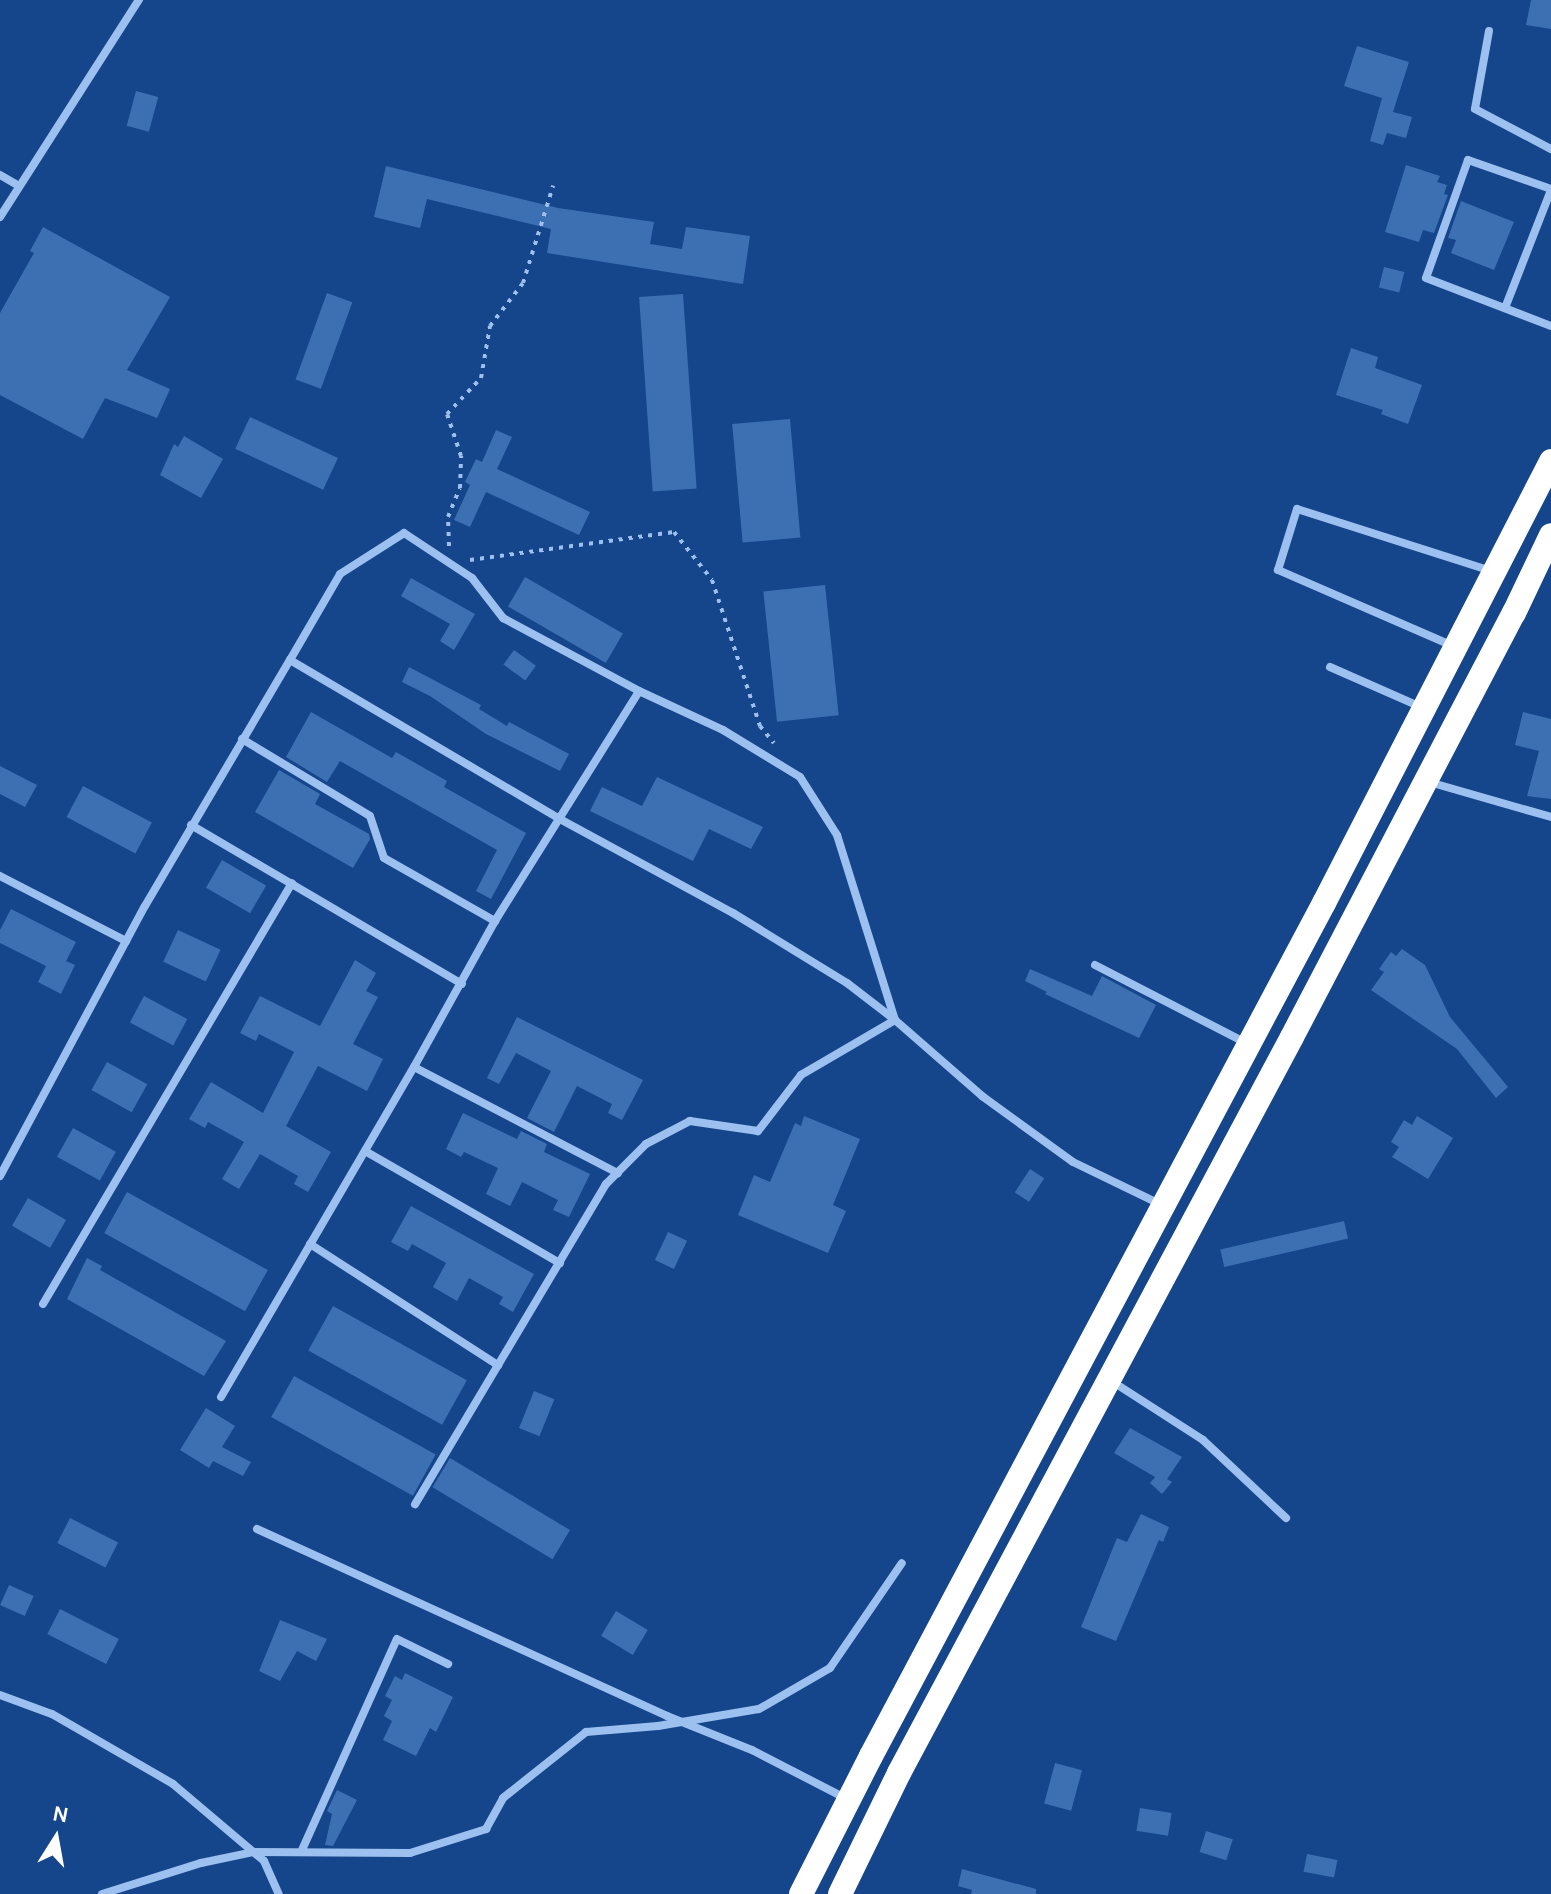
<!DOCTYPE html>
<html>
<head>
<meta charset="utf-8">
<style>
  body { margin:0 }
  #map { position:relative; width:1551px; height:1894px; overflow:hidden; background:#15458a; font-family:Karla,sans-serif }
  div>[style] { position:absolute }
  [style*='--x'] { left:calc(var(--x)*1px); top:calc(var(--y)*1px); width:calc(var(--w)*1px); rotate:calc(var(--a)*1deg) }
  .building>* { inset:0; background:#3d70b3; transform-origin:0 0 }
  .path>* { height:4px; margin-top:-2px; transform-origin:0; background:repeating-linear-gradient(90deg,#9cc0ef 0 4px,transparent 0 10px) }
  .street>* { height:8px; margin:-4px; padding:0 4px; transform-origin:4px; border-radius:4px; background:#9cc0ef }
  .highway>* { height:24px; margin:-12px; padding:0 12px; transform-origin:12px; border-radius:12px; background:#fff }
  span { translate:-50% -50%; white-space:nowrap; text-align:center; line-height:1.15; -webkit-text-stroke:7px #15458a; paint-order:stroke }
  .north { position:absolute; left:16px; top:1798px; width:80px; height:80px; -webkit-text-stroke:6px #15458a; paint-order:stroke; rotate:11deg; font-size:22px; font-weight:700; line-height:32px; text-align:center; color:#fff }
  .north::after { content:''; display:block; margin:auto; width:28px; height:36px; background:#fff; clip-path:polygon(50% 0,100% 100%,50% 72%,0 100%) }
</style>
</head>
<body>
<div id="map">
  <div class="building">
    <i style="clip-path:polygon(1531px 0,1551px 0,1551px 29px,1526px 25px)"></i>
    <i style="clip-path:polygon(1357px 46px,1409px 62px,1393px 112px,1412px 117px,1406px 138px,1387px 133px,1383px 145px,1370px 141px,1382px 98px,1344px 86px)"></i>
    <i style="left:136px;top:91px;width:23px;height:36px;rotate:15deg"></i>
    <i style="clip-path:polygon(1406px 165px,1440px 176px,1437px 182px,1447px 185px,1444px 194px,1448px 195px,1434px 233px,1423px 230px,1419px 242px,1385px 232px)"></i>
    <i style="clip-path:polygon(386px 166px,558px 208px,654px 222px,650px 244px,682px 249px,686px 227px,750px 236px,743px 284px,547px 253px,551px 229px,427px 199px,420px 228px,374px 217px)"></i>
    <i style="clip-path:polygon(1461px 201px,1514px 222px,1494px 270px,1451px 253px,1456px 240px,1448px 238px)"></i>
    <i style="clip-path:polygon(43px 227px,170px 297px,127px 370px,170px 389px,157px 418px,105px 398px,83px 439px,0 395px,0 313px,34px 253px,30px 251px)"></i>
    <i style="left:1384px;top:267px;width:21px;height:21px;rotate:14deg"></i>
    <i style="left:327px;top:293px;width:27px;height:92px;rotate:20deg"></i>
    <i style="left:683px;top:294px;width:195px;height:44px;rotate:86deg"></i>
    <i style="clip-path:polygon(1351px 348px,1378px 357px,1375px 368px,1422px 385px,1408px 424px,1381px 414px,1383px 410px,1336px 395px)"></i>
    <i style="left:250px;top:417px;width:97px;height:35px;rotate:25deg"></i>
    <i style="left:790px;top:419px;width:119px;height:58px;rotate:85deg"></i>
    <i style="clip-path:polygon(496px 430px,512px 437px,497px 469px,590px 512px,579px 535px,486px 492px,470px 527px,454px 520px,470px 485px,465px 482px,476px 459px,482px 462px)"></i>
    <i style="clip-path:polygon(184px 436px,223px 459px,201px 498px,160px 475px,174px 444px,178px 447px)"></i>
    <i style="left:525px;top:577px;width:113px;height:34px;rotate:30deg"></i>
    <i style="clip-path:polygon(411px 578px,475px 614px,454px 650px,440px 641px,450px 624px,401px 596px)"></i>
    <i style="left:825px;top:585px;width:131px;height:62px;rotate:84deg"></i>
    <i style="left:514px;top:650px;width:27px;height:18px;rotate:36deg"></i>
    <i style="clip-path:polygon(409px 667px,481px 705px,479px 709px,507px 726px,509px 722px,569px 754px,560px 771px,486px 734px,430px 696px,402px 682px)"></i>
    <i style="clip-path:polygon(311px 712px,392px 758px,396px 752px,447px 781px,444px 787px,526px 833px,491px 899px,476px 891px,497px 850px,340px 761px,327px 782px,286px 757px)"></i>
    <i style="clip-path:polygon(1523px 712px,1551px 719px,1551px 799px,1527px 796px,1539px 751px,1515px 745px)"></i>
    <i style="clip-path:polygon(0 766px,37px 785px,25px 807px,0 794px)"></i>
    <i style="clip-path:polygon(279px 770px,320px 794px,315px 804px,369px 834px,370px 839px,353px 868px,255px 812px)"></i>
    <i style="clip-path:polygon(657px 777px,763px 827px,751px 849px,709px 829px,693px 861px,590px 811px,602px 787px,642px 806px)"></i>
    <i style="left:83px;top:786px;width:78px;height:35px;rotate:28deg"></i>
    <i style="left:222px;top:860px;width:51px;height:32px;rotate:30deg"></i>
    <i style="clip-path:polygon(11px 909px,76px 942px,66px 961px,75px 965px,61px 994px,38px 982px,46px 966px,0 943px,0 930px)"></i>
    <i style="left:178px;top:930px;width:47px;height:35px;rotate:25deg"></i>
    <i style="clip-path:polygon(1402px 949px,1425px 965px,1450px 1017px,1508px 1087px,1496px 1098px,1457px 1049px,1371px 990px,1384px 972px,1379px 969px,1391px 952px,1396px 956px)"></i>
    <i style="clip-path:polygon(355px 960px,376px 973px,366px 991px,378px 997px,353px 1044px,383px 1059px,367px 1091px,318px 1066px,286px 1126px,331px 1152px,308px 1192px,294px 1184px,298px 1176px,260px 1154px,239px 1189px,222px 1179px,244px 1142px,208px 1122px,205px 1128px,189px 1119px,211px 1082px,263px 1113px,294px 1052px,259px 1034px,256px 1041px,240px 1033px,260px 996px,320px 1026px)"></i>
    <i style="clip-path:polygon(1030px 969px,1092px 996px,1102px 976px,1156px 1005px,1139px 1038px,1045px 994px,1047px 992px,1025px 981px)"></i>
    <i style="left:144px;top:996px;width:49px;height:30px;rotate:28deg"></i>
    <i style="clip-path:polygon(517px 1017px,643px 1080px,622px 1120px,608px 1113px,612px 1104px,577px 1086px,554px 1132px,527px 1118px,551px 1071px,516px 1053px,499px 1084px,487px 1078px)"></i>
    <i style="left:107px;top:1062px;width:46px;height:32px;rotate:29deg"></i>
    <i style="clip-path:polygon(463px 1113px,517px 1139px,521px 1131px,547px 1144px,544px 1152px,590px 1174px,569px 1217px,553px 1210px,558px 1200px,522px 1182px,510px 1206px,486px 1194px,498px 1168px,464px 1152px,461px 1157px,446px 1149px)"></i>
    <i style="clip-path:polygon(804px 1116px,860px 1139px,833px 1205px,846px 1211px,828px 1253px,738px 1215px,754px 1175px,770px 1182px,795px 1123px,801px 1126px)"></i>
    <i style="clip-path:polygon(1417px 1116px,1453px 1138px,1428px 1179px,1392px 1157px,1399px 1147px,1391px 1142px,1404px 1120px,1412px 1125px)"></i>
    <i style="left:73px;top:1128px;width:49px;height:33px;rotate:29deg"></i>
    <i style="left:1030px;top:1169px;width:17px;height:28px;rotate:33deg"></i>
    <i style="left:127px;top:1192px;width:161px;height:47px;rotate:29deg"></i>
    <i style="left:28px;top:1198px;width:44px;height:32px;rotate:30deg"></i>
    <i style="clip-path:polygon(411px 1206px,534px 1274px,513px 1312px,499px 1304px,503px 1297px,469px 1278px,457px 1301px,433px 1287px,446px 1263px,412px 1244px,408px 1251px,391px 1242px)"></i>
    <i style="left:1344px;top:1221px;width:18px;height:127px;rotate:77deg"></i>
    <i style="left:668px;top:1232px;width:21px;height:31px;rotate:25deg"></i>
    <i style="clip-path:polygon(87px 1258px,102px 1266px,100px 1270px,226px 1341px,204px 1376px,67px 1299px)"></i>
    <i style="left:333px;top:1306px;width:153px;height:51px;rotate:29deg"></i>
    <i style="left:294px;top:1376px;width:162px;height:47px;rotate:29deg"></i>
    <i style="left:534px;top:1391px;width:22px;height:40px;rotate:22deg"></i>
    <i style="clip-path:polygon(206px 1408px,235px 1426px,222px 1447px,251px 1462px,243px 1476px,213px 1461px,209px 1468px,180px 1450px)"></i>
    <i style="clip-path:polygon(1130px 1428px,1182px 1457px,1167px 1479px,1172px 1482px,1162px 1494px,1150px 1483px,1155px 1477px,1114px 1453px)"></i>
    <i style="left:450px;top:1458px;width:140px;height:34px;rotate:31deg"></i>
    <i style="clip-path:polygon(1141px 1514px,1169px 1527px,1163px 1542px,1159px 1540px,1116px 1641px,1081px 1627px,1117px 1538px,1127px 1542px)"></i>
    <i style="left:70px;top:1518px;width:54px;height:28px;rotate:27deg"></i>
    <i style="left:9px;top:1585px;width:27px;height:22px;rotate:24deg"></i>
    <i style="left:60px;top:1609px;width:66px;height:28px;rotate:27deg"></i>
    <i style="left:616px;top:1611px;width:37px;height:29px;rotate:31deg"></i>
    <i style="clip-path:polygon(280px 1620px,327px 1639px,316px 1661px,297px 1651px,280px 1681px,259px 1671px)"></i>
    <i style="clip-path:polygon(405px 1673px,453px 1697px,436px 1732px,430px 1728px,416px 1756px,383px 1740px,392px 1721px,384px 1716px,392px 1700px,385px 1696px,395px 1676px,402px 1680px)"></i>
    <i style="left:1055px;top:1763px;width:28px;height:42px;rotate:15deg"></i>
    <i style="clip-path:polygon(337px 1790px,357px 1800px,333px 1846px,325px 1845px,332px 1814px,327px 1811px)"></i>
    <i style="left:1140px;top:1808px;width:32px;height:23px;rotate:9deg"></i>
    <i style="left:1206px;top:1831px;width:28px;height:22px;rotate:17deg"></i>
    <i style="left:1307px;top:1854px;width:31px;height:18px;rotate:11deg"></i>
    <i style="clip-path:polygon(962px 1869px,1036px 1889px,1036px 1894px,971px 1894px,972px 1890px,958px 1886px)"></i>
  </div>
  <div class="path">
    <i style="--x:449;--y:546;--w:29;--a:-92"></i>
    <i style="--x:448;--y:517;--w:31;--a:-68"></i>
    <i style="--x:460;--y:488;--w:32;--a:-88"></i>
    <i style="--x:461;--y:456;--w:44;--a:-108.4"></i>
    <i style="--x:447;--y:414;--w:50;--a:-46.6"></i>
    <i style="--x:481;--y:378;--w:53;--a:-80.2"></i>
    <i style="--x:490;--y:326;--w:54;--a:-52.5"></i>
    <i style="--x:523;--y:283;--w:102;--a:-72.8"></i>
    <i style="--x:470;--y:560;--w:206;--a:-7.8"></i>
    <i style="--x:674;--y:532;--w:61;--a:51.6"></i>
    <i style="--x:712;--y:580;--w:154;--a:71.8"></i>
    <i style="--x:760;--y:726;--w:22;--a:51"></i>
  </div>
  <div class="street">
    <i style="--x:1489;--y:31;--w:79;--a:100.2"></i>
    <i style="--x:1475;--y:109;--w:86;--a:27.8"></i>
    <i style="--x:0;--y:175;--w:22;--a:30"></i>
    <i style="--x:1551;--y:189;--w:88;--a:-160.7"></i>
    <i style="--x:1468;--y:160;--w:125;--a:109.6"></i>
    <i style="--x:1426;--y:278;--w:134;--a:21"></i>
    <i style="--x:0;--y:217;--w:258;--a:-57.4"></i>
    <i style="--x:1505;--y:308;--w:127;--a:-68.7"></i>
    <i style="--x:1453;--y:646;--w:191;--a:-156.5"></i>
    <i style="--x:1278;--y:570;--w:64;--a:-72.7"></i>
    <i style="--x:1297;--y:509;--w:204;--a:17.7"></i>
    <i style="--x:290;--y:660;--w:99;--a:-59.8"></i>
    <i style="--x:340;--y:574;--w:76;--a:-32.6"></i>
    <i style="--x:404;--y:533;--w:82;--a:33.5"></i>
    <i style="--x:472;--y:578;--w:51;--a:52.2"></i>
    <i style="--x:503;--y:618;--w:154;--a:28.2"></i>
    <i style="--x:1330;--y:667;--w:99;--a:23.7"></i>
    <i style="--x:242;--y:739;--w:149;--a:31"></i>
    <i style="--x:370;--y:816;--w:44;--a:71.6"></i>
    <i style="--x:384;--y:858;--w:128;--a:29.6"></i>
    <i style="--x:1429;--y:782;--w:127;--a:16"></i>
    <i style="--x:191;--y:825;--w:314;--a:30.4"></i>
    <i style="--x:0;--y:876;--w:142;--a:27.3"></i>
    <i style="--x:1095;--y:965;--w:172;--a:27.3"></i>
    <i style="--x:414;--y:1067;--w:230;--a:27.5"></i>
    <i style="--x:365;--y:1151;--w:225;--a:29.9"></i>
    <i style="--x:0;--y:1176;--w:306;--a:-61.8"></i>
    <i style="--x:145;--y:906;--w:286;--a:-59.5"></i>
    <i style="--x:290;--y:660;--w:311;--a:30.5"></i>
    <i style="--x:558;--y:818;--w:199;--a:28.5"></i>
    <i style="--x:733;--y:913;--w:134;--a:31.6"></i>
    <i style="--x:847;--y:983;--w:61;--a:37.6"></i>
    <i style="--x:895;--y:1020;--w:116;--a:41.1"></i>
    <i style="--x:982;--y:1096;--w:112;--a:36"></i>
    <i style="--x:1073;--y:1162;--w:99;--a:25.8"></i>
    <i style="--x:310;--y:1244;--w:224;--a:32.8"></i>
    <i style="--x:43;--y:1304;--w:489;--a:-59.4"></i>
    <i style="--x:1113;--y:1382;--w:107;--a:32.8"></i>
    <i style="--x:1203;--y:1440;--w:114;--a:43.2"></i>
    <i style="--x:221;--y:1397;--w:382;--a:-59.7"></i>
    <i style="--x:414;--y:1067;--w:167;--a:-61"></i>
    <i style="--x:495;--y:921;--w:271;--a:-57.9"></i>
    <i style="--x:639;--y:691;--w:93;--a:24.9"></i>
    <i style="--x:723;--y:730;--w:90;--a:31.4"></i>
    <i style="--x:800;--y:777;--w:69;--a:57.5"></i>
    <i style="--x:837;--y:835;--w:194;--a:72.6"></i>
    <i style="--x:895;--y:1020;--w:109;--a:149.7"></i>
    <i style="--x:801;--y:1075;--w:71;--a:127.5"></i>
    <i style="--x:758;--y:1131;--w:69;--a:-171.6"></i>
    <i style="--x:690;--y:1121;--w:50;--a:152.4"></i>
    <i style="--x:646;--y:1144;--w:57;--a:135"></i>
    <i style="--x:606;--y:1184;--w:373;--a:120.8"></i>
    <i style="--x:257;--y:1529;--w:451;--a:24.5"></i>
    <i style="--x:667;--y:1716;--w:92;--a:21.8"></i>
    <i style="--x:752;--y:1750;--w:105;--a:27.3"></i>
    <i style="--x:0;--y:1695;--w:55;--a:20.1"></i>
    <i style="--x:52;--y:1714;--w:140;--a:30"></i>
    <i style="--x:173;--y:1784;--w:119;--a:40.2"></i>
    <i style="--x:264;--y:1861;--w:36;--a:66"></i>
    <i style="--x:302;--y:1850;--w:231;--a:-65.8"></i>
    <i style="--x:397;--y:1639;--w:57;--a:26.1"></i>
    <i style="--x:102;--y:1894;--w:104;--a:-17.4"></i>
    <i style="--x:201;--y:1863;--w:53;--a:-11.9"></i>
    <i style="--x:253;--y:1852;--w:157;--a:0.4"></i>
    <i style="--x:410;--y:1853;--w:80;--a:-17.5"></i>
    <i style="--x:486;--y:1829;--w:35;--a:-61"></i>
    <i style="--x:503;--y:1798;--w:106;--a:-38.5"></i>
    <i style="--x:586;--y:1732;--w:72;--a:-4.8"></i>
    <i style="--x:658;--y:1726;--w:102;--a:-9.6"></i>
    <i style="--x:759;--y:1709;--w:82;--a:-30"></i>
    <i style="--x:830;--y:1668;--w:127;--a:-55.6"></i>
  </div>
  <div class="highway">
    <i style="--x:801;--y:1894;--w:155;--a:-63.1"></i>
    <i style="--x:871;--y:1756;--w:966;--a:-62.03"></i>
    <i style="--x:1324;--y:903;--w:497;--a:-62.8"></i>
    <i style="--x:840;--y:1894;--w:135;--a:-64"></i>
    <i style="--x:899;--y:1773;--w:834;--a:-61.9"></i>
    <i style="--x:1292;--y:1037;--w:479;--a:-62.4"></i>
    <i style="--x:1514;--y:613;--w:86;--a:-64.6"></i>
  </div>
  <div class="north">N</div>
</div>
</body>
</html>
